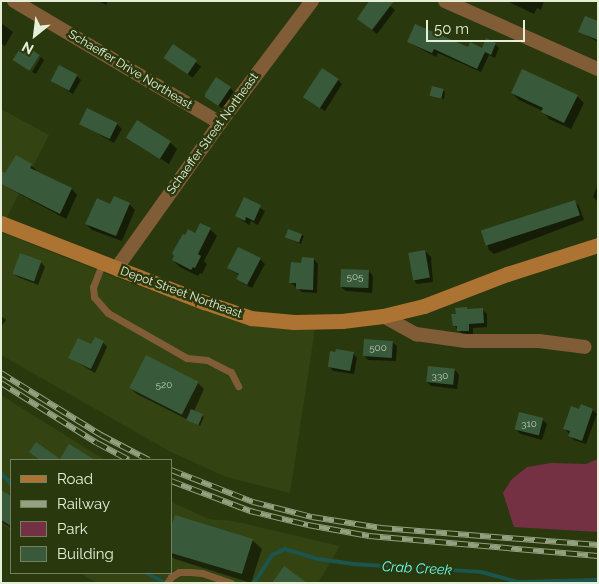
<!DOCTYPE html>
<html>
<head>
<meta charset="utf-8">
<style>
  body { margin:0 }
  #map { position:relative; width:599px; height:584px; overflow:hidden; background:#2a380e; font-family:Raleway,sans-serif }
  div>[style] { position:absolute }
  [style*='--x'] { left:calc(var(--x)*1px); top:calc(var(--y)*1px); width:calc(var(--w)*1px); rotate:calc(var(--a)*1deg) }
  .built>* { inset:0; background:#334311 }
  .green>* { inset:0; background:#743143 }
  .shadow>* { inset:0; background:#0007; transform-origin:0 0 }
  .stream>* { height:4px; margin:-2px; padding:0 2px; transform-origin:2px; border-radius:2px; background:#1c544e }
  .building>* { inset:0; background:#385a3a; transform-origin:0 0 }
  .lane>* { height:7px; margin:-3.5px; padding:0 3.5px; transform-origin:3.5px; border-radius:3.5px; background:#815d37 }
  .street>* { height:14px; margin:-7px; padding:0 7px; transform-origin:7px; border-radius:7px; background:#815d37 }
  .secondary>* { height:15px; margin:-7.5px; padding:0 7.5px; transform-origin:7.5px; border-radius:7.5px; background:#ad7333 }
  .rail>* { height:5.5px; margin-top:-2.75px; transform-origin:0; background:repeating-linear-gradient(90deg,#2a380e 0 11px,#95a081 0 22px); box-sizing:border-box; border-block:1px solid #95a081 }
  span { translate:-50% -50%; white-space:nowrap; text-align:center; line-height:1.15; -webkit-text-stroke:5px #2a380e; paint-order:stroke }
  .number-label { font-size:10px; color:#bacab0 }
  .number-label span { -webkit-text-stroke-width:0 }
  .street-label { font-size:12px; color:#e5efd7 }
  .water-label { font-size:14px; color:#69feee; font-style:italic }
  .frame { position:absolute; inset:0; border:2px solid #e5efd7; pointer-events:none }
  .legend { position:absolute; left:10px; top:459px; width:162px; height:115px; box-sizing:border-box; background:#2a380e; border:1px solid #75815e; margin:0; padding:6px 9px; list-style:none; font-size:15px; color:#e5efd7 }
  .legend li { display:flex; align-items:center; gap:10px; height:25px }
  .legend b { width:25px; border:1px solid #75815e }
  .north { position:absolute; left:10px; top:10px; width:50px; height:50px; -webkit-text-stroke:4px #2a380e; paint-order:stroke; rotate:209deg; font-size:14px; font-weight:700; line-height:20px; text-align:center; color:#e5efd7 }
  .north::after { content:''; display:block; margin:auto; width:18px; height:22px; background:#e5efd7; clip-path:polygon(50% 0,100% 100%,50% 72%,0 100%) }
  .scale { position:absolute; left:426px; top:20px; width:99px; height:22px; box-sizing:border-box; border:2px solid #e5efd7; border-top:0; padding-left:6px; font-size:15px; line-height:18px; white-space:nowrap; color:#e5efd7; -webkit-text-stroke:4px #2a380e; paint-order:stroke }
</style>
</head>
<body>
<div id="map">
  <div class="built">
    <i style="clip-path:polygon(1px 109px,49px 135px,1px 229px)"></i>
    <i style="clip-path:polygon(1px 232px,112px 276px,240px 323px,274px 328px,315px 329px,290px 493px,226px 477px,169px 451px,1px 355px)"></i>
    <i style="clip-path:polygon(1px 395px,105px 460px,11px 460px,11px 530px,1px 524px)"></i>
    <i style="clip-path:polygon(171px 502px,209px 519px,233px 521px,340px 546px,318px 583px,97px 583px,80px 573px,171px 573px)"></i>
  </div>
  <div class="green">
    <i style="clip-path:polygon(598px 459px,598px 532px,514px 527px,503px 493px,511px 480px,527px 467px,551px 463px,586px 464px)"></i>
  </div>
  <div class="shadow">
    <i style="clip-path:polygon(98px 1px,108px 1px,106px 5px)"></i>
    <i style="clip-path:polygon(384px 1px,395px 10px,377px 34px,363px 23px)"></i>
    <i style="clip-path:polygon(507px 1px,544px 1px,541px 10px,537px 8px,534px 14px)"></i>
    <i style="clip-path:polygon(1px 23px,13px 32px,5px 46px,1px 44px)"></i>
    <i style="clip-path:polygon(598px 23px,598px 42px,580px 32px)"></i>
    <i style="clip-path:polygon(408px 42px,468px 49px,482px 49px,495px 44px,499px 48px,495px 58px,489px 55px,481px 72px,438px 53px,436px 57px)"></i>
    <i style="left:174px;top:46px;width:34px;height:14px;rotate:37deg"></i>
    <i style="clip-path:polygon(41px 57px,44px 60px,36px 74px,32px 72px)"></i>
    <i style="clip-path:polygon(77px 76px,81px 80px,73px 94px,52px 81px)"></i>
    <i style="clip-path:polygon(338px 80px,342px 84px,325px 111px,309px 101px)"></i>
    <i style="clip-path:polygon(230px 88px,234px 92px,223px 109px,211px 101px)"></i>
    <i style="clip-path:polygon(443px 90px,445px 92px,444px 99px,432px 95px)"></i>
    <i style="clip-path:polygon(512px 93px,577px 96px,584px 103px,571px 129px,549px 119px,543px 111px,519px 100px)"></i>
    <i style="clip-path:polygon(80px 123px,117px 124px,122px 129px,114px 143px)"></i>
    <i style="clip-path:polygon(129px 137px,170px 142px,177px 149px,169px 164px,136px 144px)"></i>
    <i style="clip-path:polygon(31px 165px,37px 171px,36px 172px,72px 189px,77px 195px,66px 219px,1px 184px,1px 173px,5px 175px)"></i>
    <i style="clip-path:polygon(598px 184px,598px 202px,593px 197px)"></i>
    <i style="clip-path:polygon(244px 199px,265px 211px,258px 225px,251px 221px,249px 225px,236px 216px)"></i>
    <i style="clip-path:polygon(574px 201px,579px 206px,584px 220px,494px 254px,489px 250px,484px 235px)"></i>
    <i style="clip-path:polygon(129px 204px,135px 210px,122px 241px,92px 230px,86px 224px)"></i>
    <i style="clip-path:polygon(210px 229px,217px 236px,204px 261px,207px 264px,202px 274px,200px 273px,198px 276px,180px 267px,173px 260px,186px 237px)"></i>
    <i style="clip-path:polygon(302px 235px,304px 236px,301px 244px,287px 238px)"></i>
    <i style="clip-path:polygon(426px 252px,431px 257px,433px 282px,417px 284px,413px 279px,410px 253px)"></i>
    <i style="clip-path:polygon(260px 259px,265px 264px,252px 288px,242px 283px,238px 279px,240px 276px,228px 268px)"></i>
    <i style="clip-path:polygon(314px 259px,318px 264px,317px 293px,302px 292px,291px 283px,303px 264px)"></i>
    <i style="clip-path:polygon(41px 262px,45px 267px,38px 285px,18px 277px,13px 273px)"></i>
    <i style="clip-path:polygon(369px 271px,373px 276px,372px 293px,346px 291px,341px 287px)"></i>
    <i style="clip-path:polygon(482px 309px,487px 314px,487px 327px,473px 328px,473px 334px,463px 335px,454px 325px)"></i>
    <i style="clip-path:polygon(1px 316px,6px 320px,1px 327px)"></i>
    <i style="clip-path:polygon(103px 342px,107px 347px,95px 373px,70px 358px)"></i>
    <i style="clip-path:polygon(392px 342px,397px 346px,396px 361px,368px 360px,364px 355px)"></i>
    <i style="clip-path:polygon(353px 353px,357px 358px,354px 374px,333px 371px,329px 366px)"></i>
    <i style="clip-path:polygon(455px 370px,459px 375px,457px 389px,431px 386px,427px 382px)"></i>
    <i style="clip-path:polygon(198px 383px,204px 389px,194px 411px,204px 417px,200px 426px,137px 394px,130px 388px)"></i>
    <i style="clip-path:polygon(582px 406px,593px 410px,597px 414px,586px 444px,574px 440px,564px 428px)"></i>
    <i style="clip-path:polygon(542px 419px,547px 424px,542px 440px,521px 434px,516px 430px)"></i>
    <i style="clip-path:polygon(1px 491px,11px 497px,11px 528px,1px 522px)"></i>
    <i style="clip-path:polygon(171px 531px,252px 540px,262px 549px,251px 583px,175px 559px,171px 556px)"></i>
  </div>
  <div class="stream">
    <i style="--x:1;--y:473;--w:15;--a:48"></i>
    <i style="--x:147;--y:573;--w:21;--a:29"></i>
    <i style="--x:254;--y:583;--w:33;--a:-57"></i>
    <i style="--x:272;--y:555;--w:14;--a:-25"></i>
    <i style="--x:285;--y:549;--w:34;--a:17"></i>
    <i style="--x:318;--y:559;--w:34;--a:8"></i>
    <i style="--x:352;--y:564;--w:129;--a:3.5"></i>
    <i style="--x:481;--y:572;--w:39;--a:15"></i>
    <i style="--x:519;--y:582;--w:79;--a:-1.5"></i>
  </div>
  <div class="building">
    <i style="clip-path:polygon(369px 1px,394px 1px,372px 30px,357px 19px)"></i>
    <i style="clip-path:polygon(585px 16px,598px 21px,598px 40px,578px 32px)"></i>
    <i style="clip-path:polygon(415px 24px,468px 47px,470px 42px,482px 48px,486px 38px,496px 43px,491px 55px,485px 52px,477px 69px,434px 49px,432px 53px,407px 42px)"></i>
    <i style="left:23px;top:44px;width:20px;height:19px;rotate:33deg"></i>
    <i style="left:173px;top:44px;width:29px;height:17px;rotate:34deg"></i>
    <i style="left:59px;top:65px;width:21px;height:18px;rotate:28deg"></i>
    <i style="left:322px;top:68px;width:20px;height:35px;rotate:33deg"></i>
    <i style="clip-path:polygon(522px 69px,578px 95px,564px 123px,541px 112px,543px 108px,511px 93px)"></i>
    <i style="clip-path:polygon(216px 77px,231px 87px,218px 106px,205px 97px,205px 94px)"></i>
    <i style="left:432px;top:86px;width:12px;height:10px;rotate:14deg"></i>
    <i style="left:87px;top:108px;width:34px;height:18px;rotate:26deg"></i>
    <i style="left:137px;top:120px;width:40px;height:21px;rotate:32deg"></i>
    <i style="clip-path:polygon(16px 155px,32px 164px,30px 168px,72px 188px,60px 214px,1px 184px,1px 171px,5px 173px)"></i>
    <i style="clip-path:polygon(114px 196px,130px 203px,116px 236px,85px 224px,97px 198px,110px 204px)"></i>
    <i style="clip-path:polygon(244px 197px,261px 205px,254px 221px,246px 217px,245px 221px,235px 216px)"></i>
    <i style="left:575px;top:200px;width:16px;height:99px;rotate:72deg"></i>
    <i style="clip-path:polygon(200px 223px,211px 228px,198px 254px,201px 256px,195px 268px,193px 267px,191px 270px,172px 260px,174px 256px,172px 253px,183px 234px,185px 235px,188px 229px,195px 233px)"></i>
    <i style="left:288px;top:229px;width:15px;height:9px;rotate:20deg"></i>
    <i style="clip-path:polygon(238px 247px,261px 258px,247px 285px,236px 279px,239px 274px,227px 268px)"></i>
    <i style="left:425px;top:250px;width:28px;height:17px;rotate:80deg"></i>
    <i style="left:20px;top:253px;width:23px;height:22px;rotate:20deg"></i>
    <i style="clip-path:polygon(302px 257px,314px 258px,313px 290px,296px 289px,296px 283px,289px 283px,291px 262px,301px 263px)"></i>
    <i style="left:341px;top:269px;width:28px;height:18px;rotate:2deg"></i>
    <i style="clip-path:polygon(467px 307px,467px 309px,483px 308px,484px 323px,469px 324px,469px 331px,457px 331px,457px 326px,453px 326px,451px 314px,456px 314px,455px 308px)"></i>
    <i style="clip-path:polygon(95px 337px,104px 341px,91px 369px,68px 358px,78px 338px,91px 344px)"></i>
    <i style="left:364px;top:339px;width:29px;height:17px;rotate:4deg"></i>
    <i style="clip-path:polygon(336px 349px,354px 352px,350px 371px,328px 367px,330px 351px,335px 352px)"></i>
    <i style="left:146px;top:355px;width:59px;height:37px;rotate:27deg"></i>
    <i style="left:428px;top:366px;width:27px;height:16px;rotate:6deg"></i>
    <i style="clip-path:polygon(581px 404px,593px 409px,582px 441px,568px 436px,570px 431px,563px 429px,571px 406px,579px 409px)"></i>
    <i style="left:191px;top:409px;width:13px;height:12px;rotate:23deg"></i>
    <i style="left:519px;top:412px;width:25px;height:18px;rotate:14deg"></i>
    <i style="clip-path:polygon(36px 442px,60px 459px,69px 444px,95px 460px,40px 460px,29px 452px)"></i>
    <i style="clip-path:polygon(1px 490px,11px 496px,11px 526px,1px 520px)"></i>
    <i style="clip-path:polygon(175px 515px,253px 539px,242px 574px,171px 553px,171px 527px)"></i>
    <i style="clip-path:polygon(284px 566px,307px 583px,272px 583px)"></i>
  </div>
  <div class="lane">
    <i style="--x:102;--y:264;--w:25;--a:111"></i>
    <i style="--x:93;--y:287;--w:10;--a:84"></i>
    <i style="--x:94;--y:297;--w:21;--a:49"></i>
    <i style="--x:108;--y:313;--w:91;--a:29.7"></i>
    <i style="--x:187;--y:358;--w:20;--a:6"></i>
    <i style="--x:207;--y:360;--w:27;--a:27"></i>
    <i style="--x:231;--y:372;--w:16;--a:63"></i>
    <i style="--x:167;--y:583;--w:7;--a:-56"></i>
    <i style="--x:171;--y:577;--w:9;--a:-32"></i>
    <i style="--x:179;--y:572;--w:11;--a:0"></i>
    <i style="--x:190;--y:572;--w:12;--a:5"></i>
    <i style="--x:202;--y:573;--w:31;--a:19"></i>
  </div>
  <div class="street">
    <i style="--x:14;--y:1;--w:239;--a:30.6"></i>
    <i style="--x:445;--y:1;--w:167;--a:24"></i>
    <i style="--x:118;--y:270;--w:9;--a:-69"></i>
    <i style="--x:121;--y:262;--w:171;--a:-54.5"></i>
    <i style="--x:220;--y:123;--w:153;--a:-53"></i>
    <i style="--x:383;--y:316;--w:38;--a:29"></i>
    <i style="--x:416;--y:334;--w:50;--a:8"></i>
    <i style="--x:466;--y:341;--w:73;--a:0"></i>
    <i style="--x:539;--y:341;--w:46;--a:7.4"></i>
  </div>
  <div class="secondary">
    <i style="--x:1;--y:223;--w:218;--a:21.3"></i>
    <i style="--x:204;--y:302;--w:50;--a:18.8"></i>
    <i style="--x:251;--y:318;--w:43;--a:5.3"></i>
    <i style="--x:294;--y:322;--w:48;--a:-1.2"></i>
    <i style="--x:342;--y:321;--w:41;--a:-7"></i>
    <i style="--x:383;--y:316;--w:42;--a:-13.7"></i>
    <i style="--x:424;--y:306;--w:89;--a:-21.1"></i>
    <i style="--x:507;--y:274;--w:96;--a:-17.7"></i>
  </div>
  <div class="rail">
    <i style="--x:1;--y:373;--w:118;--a:31.8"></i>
    <i style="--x:101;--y:435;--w:54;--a:27.5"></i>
    <i style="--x:1;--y:383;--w:113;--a:32"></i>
    <i style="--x:97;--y:443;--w:36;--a:28"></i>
    <i style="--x:171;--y:470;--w:88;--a:21.3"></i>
    <i style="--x:253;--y:502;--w:61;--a:14.3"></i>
    <i style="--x:312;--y:517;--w:70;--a:9.1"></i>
    <i style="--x:381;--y:528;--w:218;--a:4.5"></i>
    <i style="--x:171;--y:481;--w:85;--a:20.8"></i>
    <i style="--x:250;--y:511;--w:60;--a:13.6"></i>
    <i style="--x:308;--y:525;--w:62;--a:10.2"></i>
    <i style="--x:369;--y:536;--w:230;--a:5"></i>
  </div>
  <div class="number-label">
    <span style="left:355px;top:277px">505</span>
    <span style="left:378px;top:348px">500</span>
    <span style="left:440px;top:376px">330</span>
    <span style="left:164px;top:385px">520</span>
    <span style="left:529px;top:424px">310</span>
  </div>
  <div class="street-label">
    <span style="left:130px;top:70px;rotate:31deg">Schaeffer Drive Northeast</span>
    <span style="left:213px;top:134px;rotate:-54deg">Schaeffer Street Northeast</span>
    <span style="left:181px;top:293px;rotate:20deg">Depot Street Northeast</span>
  </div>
  <div class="water-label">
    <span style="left:417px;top:568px;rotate:3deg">Crab Creek</span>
  </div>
  <div class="frame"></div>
  <ul class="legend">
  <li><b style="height:6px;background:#ad7333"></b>Road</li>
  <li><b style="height:6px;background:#95a081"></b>Railway</li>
  <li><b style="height:14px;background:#743143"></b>Park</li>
  <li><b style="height:14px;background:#385a3a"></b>Building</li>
  </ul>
  <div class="north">N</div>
  <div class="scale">50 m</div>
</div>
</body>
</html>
